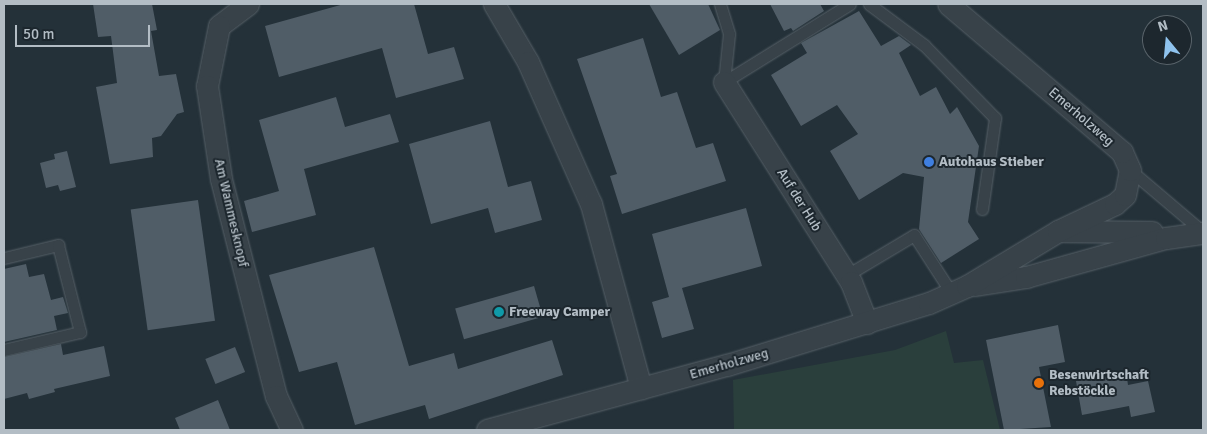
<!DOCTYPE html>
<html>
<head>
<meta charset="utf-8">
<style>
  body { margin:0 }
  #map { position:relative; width:1207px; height:434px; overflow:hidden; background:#243139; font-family:Signika,sans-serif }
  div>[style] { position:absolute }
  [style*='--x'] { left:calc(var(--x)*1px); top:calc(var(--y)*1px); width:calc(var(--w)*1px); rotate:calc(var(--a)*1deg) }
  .green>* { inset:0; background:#2a3f3c }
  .building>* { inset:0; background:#505d67; transform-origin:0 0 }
  .roads { filter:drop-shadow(0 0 1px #566067) drop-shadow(0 0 1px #566067) }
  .lane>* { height:11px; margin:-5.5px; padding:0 5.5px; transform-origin:5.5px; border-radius:5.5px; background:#384249 }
  .street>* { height:21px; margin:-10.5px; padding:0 10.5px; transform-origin:10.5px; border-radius:10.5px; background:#384249 }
  .dots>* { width:14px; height:14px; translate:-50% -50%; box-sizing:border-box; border:2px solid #1d272e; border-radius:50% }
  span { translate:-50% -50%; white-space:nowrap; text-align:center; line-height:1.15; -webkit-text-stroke:4px #1d272e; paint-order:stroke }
  .street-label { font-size:14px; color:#b3bdc5 }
  .poi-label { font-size:14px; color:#b3bdc5; font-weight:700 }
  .left { translate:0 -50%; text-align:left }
  .frame { position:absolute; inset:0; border:5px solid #b3bdc5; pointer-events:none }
  .north { position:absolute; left:1142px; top:15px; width:50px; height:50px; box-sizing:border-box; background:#1d272e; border:1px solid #59636a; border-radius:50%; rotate:343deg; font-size:14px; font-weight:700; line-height:20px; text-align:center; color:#b3bdc5 }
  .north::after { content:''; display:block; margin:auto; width:18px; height:22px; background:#8fc3ee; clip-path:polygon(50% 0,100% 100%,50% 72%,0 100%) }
  .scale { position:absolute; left:15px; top:25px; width:135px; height:22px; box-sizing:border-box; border:2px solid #b3bdc5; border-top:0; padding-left:6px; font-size:15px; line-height:18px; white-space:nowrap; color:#b3bdc5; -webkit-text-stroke:4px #1d272e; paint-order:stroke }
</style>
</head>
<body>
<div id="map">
  <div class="green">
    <i style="clip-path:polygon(946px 331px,954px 363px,983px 360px,1000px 430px,734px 430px,733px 380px,895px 350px)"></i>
  </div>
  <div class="building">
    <i style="clip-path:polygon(93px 4px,152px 4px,157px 30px,151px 31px,159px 76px,176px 74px,184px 112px,177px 114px,161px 136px,152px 138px,153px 157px,110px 164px,96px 87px,117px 83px,111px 36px,98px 37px)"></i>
    <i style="clip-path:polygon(344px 4px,414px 4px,428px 54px,454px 47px,464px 79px,396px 98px,382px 48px,279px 77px,265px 26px)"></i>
    <i style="clip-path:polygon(649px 4px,708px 4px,720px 30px,679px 55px)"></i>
    <i style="clip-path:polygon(770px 4px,820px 4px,824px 11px,793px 31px,791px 28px,784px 31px)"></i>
    <i style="clip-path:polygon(859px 11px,881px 46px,899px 36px,911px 45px,899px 53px,920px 96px,936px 87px,950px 114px,957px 107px,979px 146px,968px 222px,979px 239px,941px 263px,919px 229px,924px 177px,903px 173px,859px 200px,830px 151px,858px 134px,837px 105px,801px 126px,771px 75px,807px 53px,801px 43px)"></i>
    <i style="clip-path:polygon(643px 38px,661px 97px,677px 92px,696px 148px,713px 143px,726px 181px,622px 214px,610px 176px,617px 174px,577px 59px)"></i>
    <i style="clip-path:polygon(336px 97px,345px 127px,390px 114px,399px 142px,304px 169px,316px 215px,252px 232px,244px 201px,279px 191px,259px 120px)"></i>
    <i style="clip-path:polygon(490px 121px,508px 187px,531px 181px,542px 220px,495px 233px,488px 208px,431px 224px,409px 144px)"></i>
    <i style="clip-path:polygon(67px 151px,76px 187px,60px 191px,58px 185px,46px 188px,40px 163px,55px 159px,54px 154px)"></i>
    <i style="left:198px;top:200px;width:122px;height:68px;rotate:82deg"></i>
    <i style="clip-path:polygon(746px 208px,762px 266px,682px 288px,694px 329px,662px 338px,652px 302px,669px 297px,652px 234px)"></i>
    <i style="clip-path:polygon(374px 247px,409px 366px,454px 353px,458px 369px,552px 340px,563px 375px,429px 419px,425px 405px,355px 425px,337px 362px,299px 372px,269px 275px)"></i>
    <i style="clip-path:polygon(26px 264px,29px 277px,44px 274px,51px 300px,63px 297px,68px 313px,54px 316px,57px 330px,4px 342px,4px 269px)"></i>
    <i style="left:534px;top:286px;width:32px;height:82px;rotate:74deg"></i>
    <i style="clip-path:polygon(1058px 325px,1065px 362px,1039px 367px,1051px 427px,1004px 430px,986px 340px)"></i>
    <i style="clip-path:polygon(61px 344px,63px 355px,104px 346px,110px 376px,54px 389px,55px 392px,29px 399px,27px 393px,4px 399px,4px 357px)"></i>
    <i style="left:235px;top:347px;width:27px;height:32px;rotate:68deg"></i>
    <i style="clip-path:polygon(1126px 371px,1128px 385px,1148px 381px,1155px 412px,1131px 417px,1129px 406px,1082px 415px,1076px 381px)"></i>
    <i style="clip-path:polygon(218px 400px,230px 430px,180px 430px,175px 418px)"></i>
  </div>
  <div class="roads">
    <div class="lane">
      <i style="--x:720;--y:4;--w:31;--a:73"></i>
      <i style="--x:729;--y:34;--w:48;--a:95.9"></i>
      <i style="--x:724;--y:82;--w:148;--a:-31.8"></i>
      <i style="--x:869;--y:4;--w:69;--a:36.7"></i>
      <i style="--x:924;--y:45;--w:102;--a:45.8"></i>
      <i style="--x:995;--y:118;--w:92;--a:98.1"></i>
      <i style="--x:1130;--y:170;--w:96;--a:40.3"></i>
      <i style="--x:4;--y:258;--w:56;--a:-13.5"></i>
      <i style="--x:58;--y:245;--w:90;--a:75.8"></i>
      <i style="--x:80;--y:332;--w:78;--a:166.7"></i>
      <i style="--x:847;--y:275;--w:78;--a:-30.8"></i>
      <i style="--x:914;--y:235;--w:70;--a:57.2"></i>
    </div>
    <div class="street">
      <i style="--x:248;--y:4;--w:36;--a:143"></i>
      <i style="--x:219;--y:26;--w:61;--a:101.3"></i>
      <i style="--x:207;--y:86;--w:94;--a:81.4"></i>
      <i style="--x:221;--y:179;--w:224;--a:75.8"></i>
      <i style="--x:276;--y:396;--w:38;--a:65"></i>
      <i style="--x:494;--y:4;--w:67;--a:59.6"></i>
      <i style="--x:528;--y:62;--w:155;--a:66.1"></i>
      <i style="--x:591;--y:204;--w:191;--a:74.8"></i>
      <i style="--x:724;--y:82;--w:237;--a:57.6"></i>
      <i style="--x:851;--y:282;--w:44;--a:68.7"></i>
      <i style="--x:1058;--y:231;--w:94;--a:0.6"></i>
      <i style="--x:975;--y:285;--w:52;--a:-8.9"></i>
      <i style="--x:1026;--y:277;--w:145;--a:-15.6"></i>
      <i style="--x:1166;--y:238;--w:37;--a:-8"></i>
      <i style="--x:487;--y:430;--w:249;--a:-15.2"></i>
      <i style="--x:727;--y:365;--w:211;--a:-17.1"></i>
      <i style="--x:929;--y:303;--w:42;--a:-24.1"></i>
      <i style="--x:967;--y:286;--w:106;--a:-31.1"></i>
      <i style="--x:1058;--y:231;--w:63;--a:-25.3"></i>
      <i style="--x:1115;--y:204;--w:13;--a:-42"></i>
      <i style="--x:1125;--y:195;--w:25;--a:-79"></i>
      <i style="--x:1130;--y:170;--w:20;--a:-114"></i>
      <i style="--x:1122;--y:152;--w:228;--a:-139.6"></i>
    </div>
  </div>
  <div class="dots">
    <i style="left:929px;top:162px;background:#3f7fe0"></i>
    <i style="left:499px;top:312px;background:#0f9aa8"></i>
    <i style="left:1039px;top:383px;background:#e8710a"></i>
  </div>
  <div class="street-label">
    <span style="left:1081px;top:117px;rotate:41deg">Emerholzweg</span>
    <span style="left:799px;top:200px;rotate:58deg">Auf der Hub</span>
    <span style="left:231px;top:213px;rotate:77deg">Am Wammesknopf</span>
    <span style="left:729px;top:364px;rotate:-16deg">Emerholzweg</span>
  </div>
  <div class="poi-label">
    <span class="left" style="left:939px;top:162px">Autohaus Stieber</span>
    <span class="left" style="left:509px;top:312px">Freeway Camper</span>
    <span class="left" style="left:1049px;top:383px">Besenwirtschaft<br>Rebstöckle</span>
  </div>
  <div class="frame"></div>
  <div class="north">N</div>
  <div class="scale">50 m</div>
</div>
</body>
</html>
